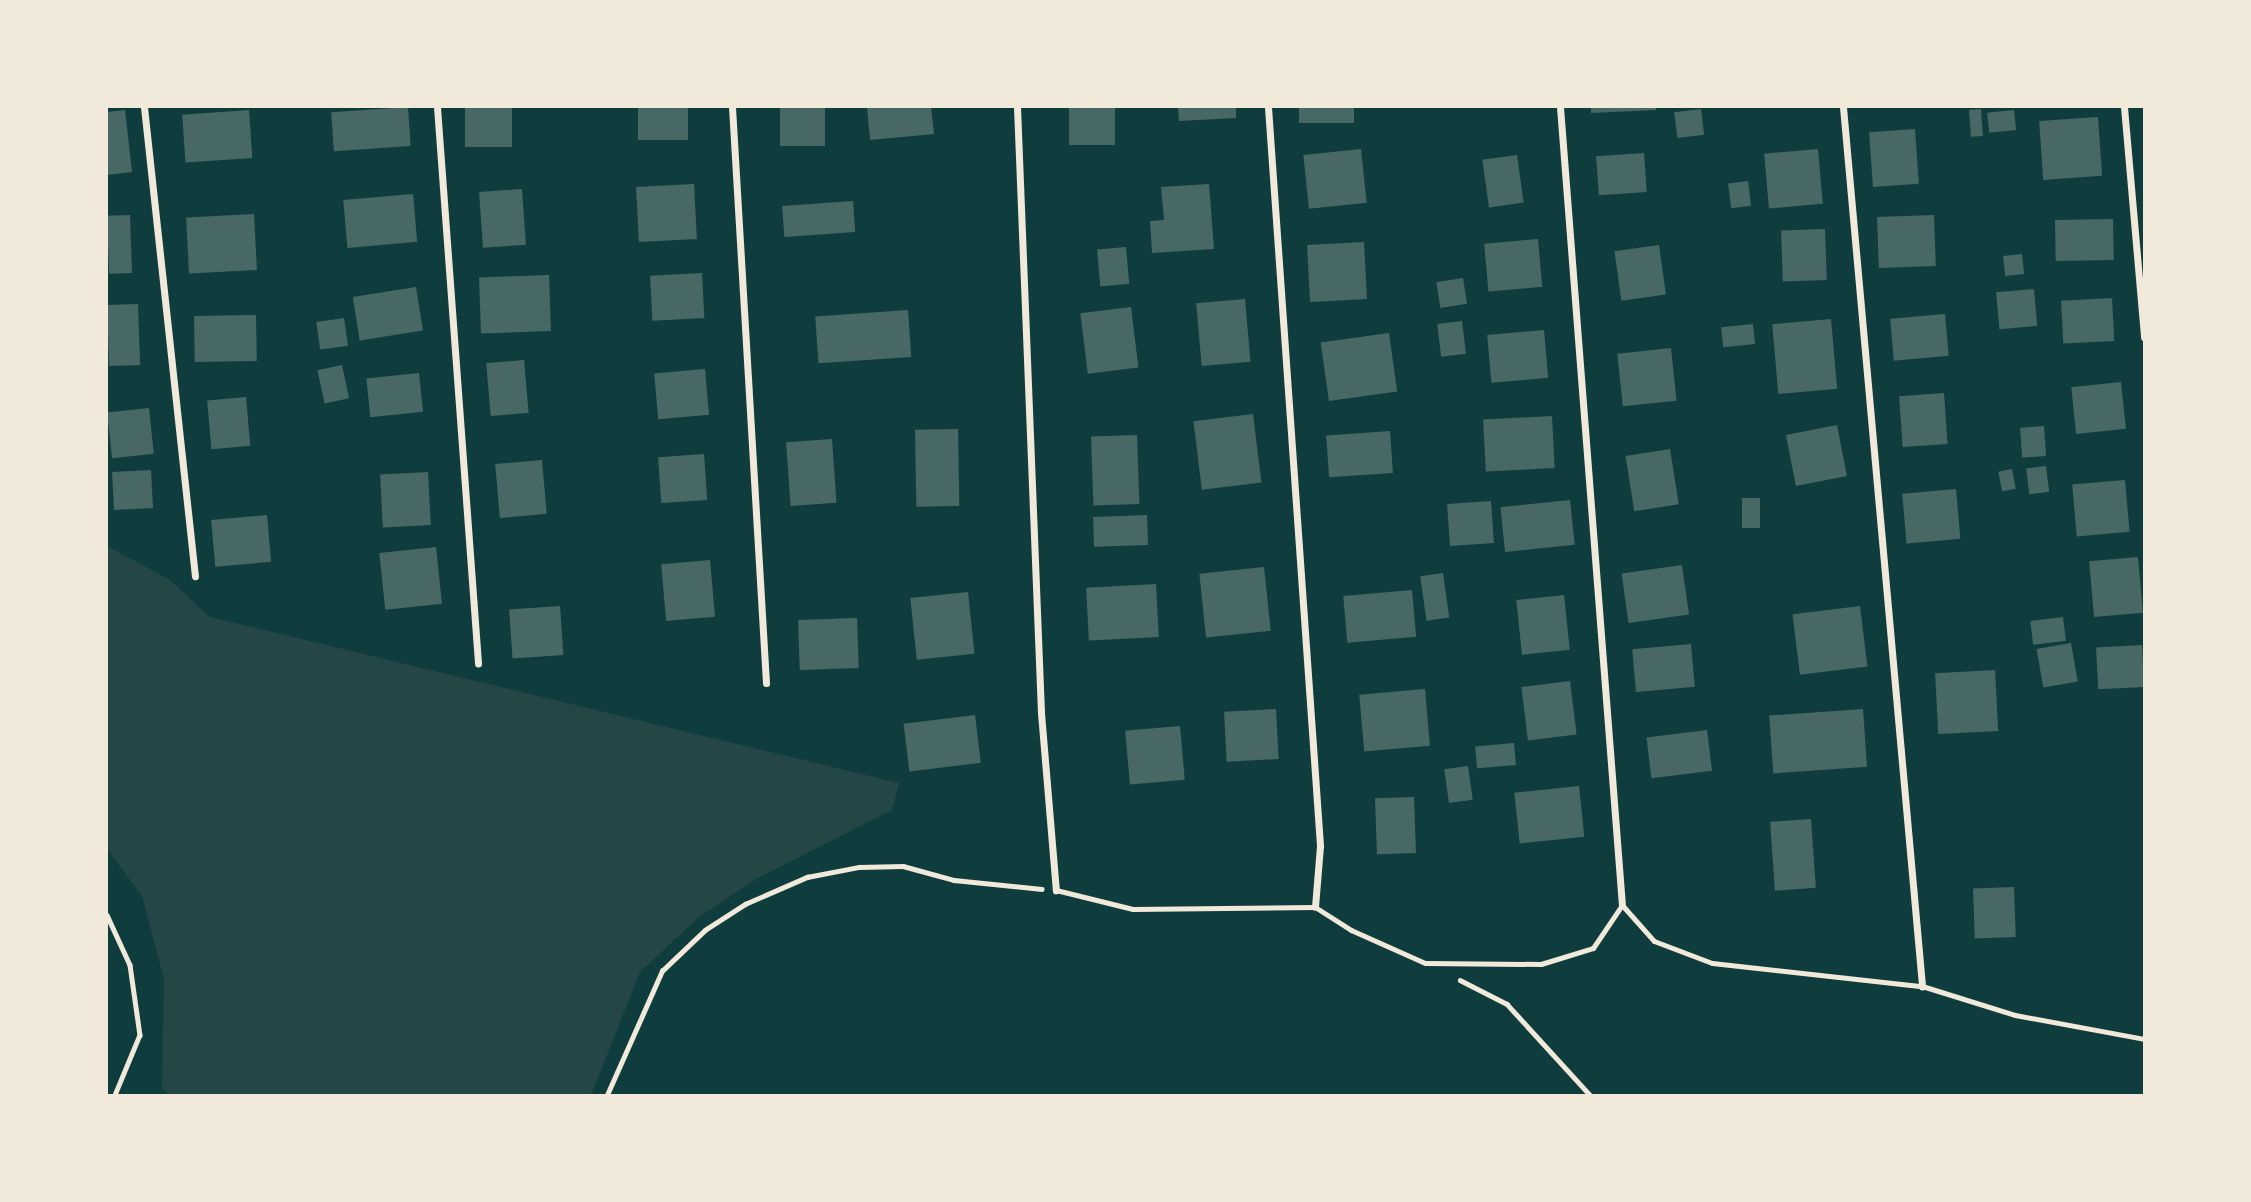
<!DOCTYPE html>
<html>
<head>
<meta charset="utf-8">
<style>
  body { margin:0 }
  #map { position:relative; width:2251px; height:1202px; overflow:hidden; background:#0f3d3e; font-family:Arial,sans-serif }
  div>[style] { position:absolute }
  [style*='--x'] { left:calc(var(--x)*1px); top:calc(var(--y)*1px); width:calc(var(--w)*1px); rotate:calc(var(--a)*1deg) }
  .green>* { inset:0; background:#244646 }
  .building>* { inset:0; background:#486865; transform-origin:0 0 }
  .path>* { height:4.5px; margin:-2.25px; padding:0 2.25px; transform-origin:2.25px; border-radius:2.25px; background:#f1e9da }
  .service>* { height:5px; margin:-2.5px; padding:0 2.5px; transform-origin:2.5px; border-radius:2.5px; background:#f1e9da }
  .minor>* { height:7px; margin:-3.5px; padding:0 3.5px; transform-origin:3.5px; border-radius:3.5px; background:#f1e9da }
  span { translate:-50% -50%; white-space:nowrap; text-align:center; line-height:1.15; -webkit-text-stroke:5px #f1e9da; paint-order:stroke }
  .frame { position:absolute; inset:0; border:108px solid #f1e9da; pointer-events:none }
</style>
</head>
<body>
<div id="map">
  <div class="green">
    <i style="clip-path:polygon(107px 546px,170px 580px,210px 617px,899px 783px,892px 810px,754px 880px,698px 918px,640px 972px,591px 1095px,168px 1095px,162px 1088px,164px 979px,142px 896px,107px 849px)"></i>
  </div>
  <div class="building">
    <i style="left:408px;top:107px;width:39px;height:77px;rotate:86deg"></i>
    <i style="left:465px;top:107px;width:47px;height:40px"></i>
    <i style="left:638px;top:107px;width:50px;height:33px"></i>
    <i style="left:780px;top:107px;width:45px;height:39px"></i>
    <i style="clip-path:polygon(867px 107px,931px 107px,934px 134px,870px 140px)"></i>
    <i style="left:1069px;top:107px;width:46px;height:38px"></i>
    <i style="clip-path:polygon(1178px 107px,1236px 107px,1236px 118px,1179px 121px)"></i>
    <i style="left:1299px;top:107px;width:55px;height:16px"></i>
    <i style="clip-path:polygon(1591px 107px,1656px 107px,1656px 110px,1591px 113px)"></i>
    <i style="left:1701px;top:109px;width:26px;height:27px;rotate:83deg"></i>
    <i style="left:1981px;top:109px;width:27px;height:12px;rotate:86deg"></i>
    <i style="clip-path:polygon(125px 110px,132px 172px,107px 175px,107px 112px)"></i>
    <i style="left:249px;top:110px;width:48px;height:67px;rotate:86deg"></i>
    <i style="left:2014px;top:110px;width:20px;height:27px;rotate:84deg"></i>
    <i style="left:2098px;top:117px;width:59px;height:59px;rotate:86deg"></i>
    <i style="left:1915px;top:129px;width:55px;height:46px;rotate:86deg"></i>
    <i style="left:1361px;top:149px;width:54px;height:58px;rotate:84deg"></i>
    <i style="left:1818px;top:149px;width:55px;height:54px;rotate:85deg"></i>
    <i style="left:1644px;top:153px;width:39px;height:48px;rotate:86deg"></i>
    <i style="left:1517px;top:155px;width:48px;height:35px;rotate:82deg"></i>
    <i style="left:1748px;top:181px;width:25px;height:20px;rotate:83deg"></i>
    <i style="left:694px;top:184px;width:55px;height:58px;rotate:87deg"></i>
    <i style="clip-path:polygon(1209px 184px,1214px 249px,1152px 253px,1150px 221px,1164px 220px,1161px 187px)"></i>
    <i style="left:522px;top:189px;width:56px;height:43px;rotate:86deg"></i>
    <i style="left:413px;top:194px;width:48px;height:70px;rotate:85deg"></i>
    <i style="left:853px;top:201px;width:31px;height:71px;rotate:86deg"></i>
    <i style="left:254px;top:214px;width:56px;height:68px;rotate:87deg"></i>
    <i style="left:130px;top:215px;width:58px;height:23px;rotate:88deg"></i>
    <i style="left:1934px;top:215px;width:51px;height:57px;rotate:88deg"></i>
    <i style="left:2113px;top:219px;width:41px;height:58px;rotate:89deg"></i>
    <i style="left:1825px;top:229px;width:51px;height:44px;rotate:88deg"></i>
    <i style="left:1538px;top:239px;width:48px;height:54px;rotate:85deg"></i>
    <i style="left:1364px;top:242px;width:57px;height:57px;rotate:87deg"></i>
    <i style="left:1659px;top:245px;width:50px;height:45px;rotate:82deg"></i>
    <i style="left:1126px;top:247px;width:37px;height:29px;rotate:85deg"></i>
    <i style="left:2022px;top:254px;width:20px;height:19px;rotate:84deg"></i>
    <i style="left:702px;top:273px;width:45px;height:52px;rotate:87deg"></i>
    <i style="left:549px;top:275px;width:56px;height:70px;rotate:88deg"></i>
    <i style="left:1463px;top:278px;width:26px;height:27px;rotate:81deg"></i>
    <i style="left:416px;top:287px;width:44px;height:64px;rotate:81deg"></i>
    <i style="left:2034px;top:289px;width:37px;height:38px;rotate:85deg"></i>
    <i style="left:2112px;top:298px;width:43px;height:51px;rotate:87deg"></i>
    <i style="left:1245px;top:299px;width:63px;height:49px;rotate:85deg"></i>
    <i style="left:138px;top:304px;width:61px;height:31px;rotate:88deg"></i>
    <i style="left:1131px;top:307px;width:61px;height:51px;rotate:83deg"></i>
    <i style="left:908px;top:310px;width:47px;height:93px;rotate:86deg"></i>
    <i style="left:1945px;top:314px;width:42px;height:55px;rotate:85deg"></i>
    <i style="left:256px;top:315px;width:46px;height:62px;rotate:89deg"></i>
    <i style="left:344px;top:318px;width:28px;height:28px;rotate:82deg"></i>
    <i style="left:1831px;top:319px;width:70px;height:59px;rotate:85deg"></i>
    <i style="left:1462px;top:321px;width:33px;height:25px;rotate:83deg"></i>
    <i style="left:1753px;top:324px;width:20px;height:32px;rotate:84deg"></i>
    <i style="left:1544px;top:330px;width:48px;height:57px;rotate:85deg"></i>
    <i style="left:1389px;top:333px;width:59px;height:69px;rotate:82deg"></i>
    <i style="left:1671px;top:348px;width:53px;height:54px;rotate:84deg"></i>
    <i style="left:524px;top:360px;width:53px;height:38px;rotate:85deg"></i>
    <i style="left:342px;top:365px;width:34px;height:25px;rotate:78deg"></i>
    <i style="left:705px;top:369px;width:46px;height:51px;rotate:85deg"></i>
    <i style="left:419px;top:373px;width:39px;height:53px;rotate:84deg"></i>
    <i style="left:2121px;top:382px;width:47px;height:50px;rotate:84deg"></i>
    <i style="left:1944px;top:393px;width:51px;height:45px;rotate:86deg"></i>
    <i style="left:246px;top:397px;width:49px;height:39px;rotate:85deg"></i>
    <i style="left:149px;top:408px;width:46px;height:42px;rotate:84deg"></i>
    <i style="left:1253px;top:414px;width:69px;height:60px;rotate:83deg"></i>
    <i style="left:1552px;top:416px;width:52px;height:69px;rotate:87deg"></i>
    <i style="left:1837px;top:425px;width:52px;height:52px;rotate:79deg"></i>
    <i style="left:2044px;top:426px;width:30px;height:24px;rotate:86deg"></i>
    <i style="left:958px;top:429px;width:77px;height:43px;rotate:89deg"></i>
    <i style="left:1390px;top:431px;width:42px;height:64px;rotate:86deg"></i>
    <i style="left:1137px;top:435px;width:69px;height:46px;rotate:88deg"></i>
    <i style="left:832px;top:439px;width:64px;height:46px;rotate:86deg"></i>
    <i style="left:1670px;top:449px;width:56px;height:45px;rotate:81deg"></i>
    <i style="left:704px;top:454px;width:46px;height:46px;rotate:86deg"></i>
    <i style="left:542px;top:460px;width:54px;height:47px;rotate:85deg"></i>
    <i style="left:2046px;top:466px;width:26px;height:20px;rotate:83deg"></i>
    <i style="left:2012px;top:469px;width:20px;height:14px;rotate:79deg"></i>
    <i style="left:151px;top:470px;width:38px;height:39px;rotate:87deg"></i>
    <i style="left:428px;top:472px;width:53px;height:48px;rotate:87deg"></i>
    <i style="left:2125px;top:480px;width:52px;height:53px;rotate:85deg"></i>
    <i style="left:1956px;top:489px;width:50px;height:54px;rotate:85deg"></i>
    <i style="left:1742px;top:498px;width:18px;height:30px"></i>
    <i style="left:1570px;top:500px;width:45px;height:70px;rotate:84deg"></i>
    <i style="left:1491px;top:501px;width:42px;height:44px;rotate:86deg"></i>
    <i style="left:267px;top:515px;width:47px;height:56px;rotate:85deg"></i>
    <i style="left:1147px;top:515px;width:30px;height:54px;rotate:88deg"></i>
    <i style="left:436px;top:547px;width:57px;height:57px;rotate:84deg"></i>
    <i style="left:2138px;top:557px;width:56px;height:49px;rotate:85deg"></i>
    <i style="left:710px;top:560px;width:57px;height:49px;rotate:85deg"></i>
    <i style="left:1682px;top:565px;width:50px;height:61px;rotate:82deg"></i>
    <i style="left:1264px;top:567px;width:64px;height:65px;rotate:84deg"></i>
    <i style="left:1443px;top:573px;width:45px;height:23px;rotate:82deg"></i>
    <i style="left:1156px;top:584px;width:53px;height:70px;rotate:87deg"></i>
    <i style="left:1412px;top:590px;width:47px;height:69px;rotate:85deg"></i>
    <i style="left:968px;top:592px;width:62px;height:58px;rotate:84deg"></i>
    <i style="left:1564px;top:595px;width:55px;height:48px;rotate:84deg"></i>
    <i style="left:560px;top:606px;width:49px;height:51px;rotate:86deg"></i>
    <i style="left:1860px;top:606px;width:61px;height:68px;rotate:83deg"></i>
    <i style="left:2063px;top:617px;width:24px;height:33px;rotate:83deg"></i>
    <i style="left:857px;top:618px;width:50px;height:59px;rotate:88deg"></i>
    <i style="left:2071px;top:643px;width:39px;height:35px;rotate:80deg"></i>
    <i style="left:1691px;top:644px;width:43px;height:59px;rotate:85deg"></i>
    <i style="left:2142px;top:645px;width:42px;height:46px;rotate:87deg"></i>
    <i style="left:1995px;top:670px;width:61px;height:60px;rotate:87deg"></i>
    <i style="left:1570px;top:681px;width:54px;height:49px;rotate:83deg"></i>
    <i style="left:1425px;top:689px;width:57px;height:66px;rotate:85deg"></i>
    <i style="left:1276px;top:709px;width:50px;height:52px;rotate:87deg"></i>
    <i style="left:1863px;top:709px;width:58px;height:94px;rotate:86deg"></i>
    <i style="left:975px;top:715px;width:48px;height:72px;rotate:83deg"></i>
    <i style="left:1180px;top:726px;width:54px;height:55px;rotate:85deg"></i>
    <i style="left:1707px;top:730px;width:41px;height:61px;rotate:83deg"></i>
    <i style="left:1514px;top:743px;width:22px;height:39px;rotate:85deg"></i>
    <i style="left:1468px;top:766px;width:34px;height:24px;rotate:82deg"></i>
    <i style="left:1579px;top:786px;width:51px;height:65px;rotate:84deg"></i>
    <i style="left:1414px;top:797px;width:56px;height:39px;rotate:88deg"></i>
    <i style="left:1811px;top:819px;width:69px;height:41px;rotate:86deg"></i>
    <i style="left:2014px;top:887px;width:50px;height:41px;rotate:88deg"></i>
  </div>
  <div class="path">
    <i style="--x:107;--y:915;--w:55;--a:65.3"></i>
    <i style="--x:130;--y:965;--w:71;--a:81.9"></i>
    <i style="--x:140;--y:1035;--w:65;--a:112.6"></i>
    <i style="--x:1460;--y:980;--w:53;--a:27.1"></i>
    <i style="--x:1507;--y:1004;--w:123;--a:47.6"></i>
    <i style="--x:607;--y:1095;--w:136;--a:-66.1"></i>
    <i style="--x:662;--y:971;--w:59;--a:-43.6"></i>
    <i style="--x:705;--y:930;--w:48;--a:-33"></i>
    <i style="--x:745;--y:904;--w:68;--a:-23.5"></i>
    <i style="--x:807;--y:877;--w:53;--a:-10.9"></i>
    <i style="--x:859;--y:867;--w:44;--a:-1.3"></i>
    <i style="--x:903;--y:866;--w:53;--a:15.4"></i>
    <i style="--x:954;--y:880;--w:88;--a:5.8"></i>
  </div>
  <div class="service">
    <i style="--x:1056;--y:890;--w:79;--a:13.9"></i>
    <i style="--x:1133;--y:909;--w:182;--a:-0.6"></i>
    <i style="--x:1315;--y:907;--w:43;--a:32.6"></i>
    <i style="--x:1351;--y:930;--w:81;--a:24"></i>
    <i style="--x:1425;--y:963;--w:116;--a:0.5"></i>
    <i style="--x:1541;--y:964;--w:54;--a:-17.1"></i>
    <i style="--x:1593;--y:948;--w:52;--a:-56"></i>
    <i style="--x:1622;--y:905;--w:48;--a:48.4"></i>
    <i style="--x:1654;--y:941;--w:62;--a:20.8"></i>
    <i style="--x:1712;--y:963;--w:211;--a:6.3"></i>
    <i style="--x:1922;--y:986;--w:97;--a:17.3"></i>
    <i style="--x:2015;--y:1015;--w:131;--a:10.5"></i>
  </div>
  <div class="minor">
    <i style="--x:144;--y:107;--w:472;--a:83.8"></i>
    <i style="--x:437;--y:107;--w:558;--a:85.78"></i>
    <i style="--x:732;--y:107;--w:577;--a:86.62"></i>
    <i style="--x:1017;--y:107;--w:606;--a:87.73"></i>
    <i style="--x:1041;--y:713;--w:178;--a:85.2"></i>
    <i style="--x:1268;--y:107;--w:741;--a:85.97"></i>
    <i style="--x:1320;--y:846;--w:61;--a:94.7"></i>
    <i style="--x:1560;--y:107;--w:800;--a:85.56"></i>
    <i style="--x:1843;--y:107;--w:883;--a:84.86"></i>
    <i style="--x:2124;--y:107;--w:231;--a:85"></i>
  </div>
  <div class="frame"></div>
</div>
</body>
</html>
